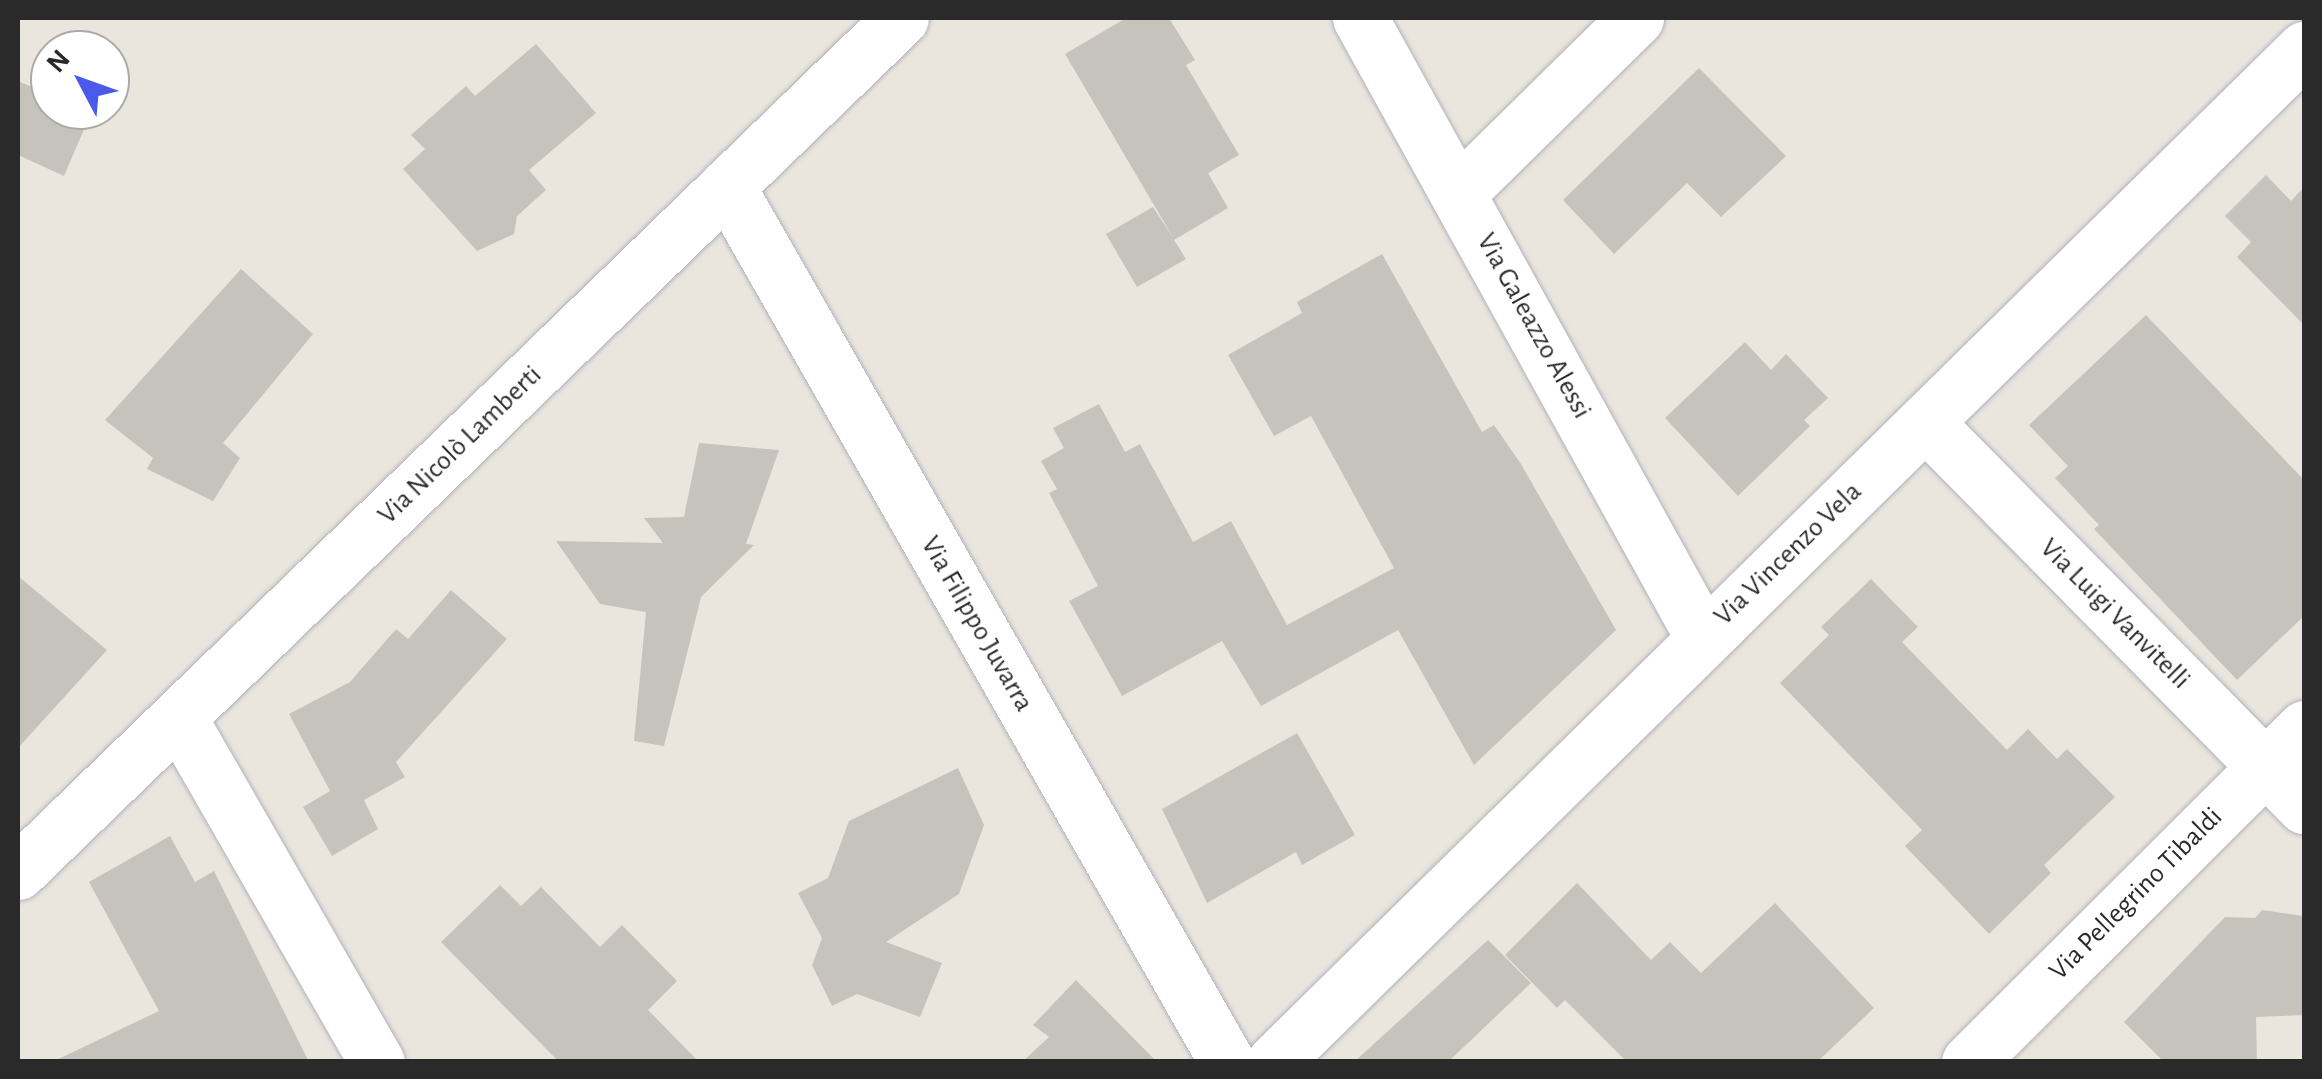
<!DOCTYPE html>
<html>
<head>
<meta charset="utf-8">
<style>
  body { margin:0 }
  #map { position:relative; width:2322px; height:1079px; overflow:hidden; background:#ebe6dd; font-family:"Alegreya Sans",sans-serif }
  div>[style] { position:absolute }
  [style*='--x'] { left:calc(var(--x)*1px); top:calc(var(--y)*1px); width:calc(var(--w)*1px); rotate:calc(var(--a)*1deg) }
  .building>* { inset:0; background:#c6c3bd }
  .roads { filter:drop-shadow(0 0 2px #b1b2bd) drop-shadow(0 0 2px #b1b2bd) }
  .street>* { height:55px; margin:-27.5px; padding:0 27.5px; transform-origin:27.5px; border-radius:27.5px; background:#fff }
  span { translate:-50% -50%; white-space:nowrap; text-align:center; line-height:1.15; -webkit-text-stroke:10px #fff; paint-order:stroke }
  .street-label { font-size:28px; color:#2a2a2a }
  .frame { position:absolute; inset:0; border:20px solid #2a2a2a; pointer-events:none }
  .north { position:absolute; left:30px; top:30px; width:100px; height:100px; box-sizing:border-box; background:#fff; border:2px solid #aaa; border-radius:50%; rotate:311deg; font-size:28px; font-weight:700; line-height:40px; text-align:center; color:#2a2a2a }
  .north::after { content:''; display:block; margin:auto; width:35px; height:45px; background:#4a5aeb; clip-path:polygon(50% 0,100% 100%,50% 72%,0 100%) }
</style>
</head>
<body>
<div id="map">
  <div class="building">
    <i style="clip-path:polygon(1126px 18px,1169px 18px,1195px 60px,1186px 65px,1239px 155px,1208px 173px,1228px 208px,1174px 240px,1186px 259px,1137px 287px,1106px 234px,1153px 207px,1174px 239px,1065px 54px)"></i>
    <i style="clip-path:polygon(536px 44px,596px 113px,529px 170px,546px 190px,517px 216px,514px 234px,477px 251px,403px 169px,425px 149px,411px 135px,466px 86px,475px 96px)"></i>
    <i style="clip-path:polygon(1699px 68px,1786px 156px,1721px 217px,1687px 183px,1614px 254px,1563px 200px)"></i>
    <i style="clip-path:polygon(18px 81px,50px 95px,50px 110px,91px 113px,64px 176px,18px 155px)"></i>
    <i style="clip-path:polygon(2266px 175px,2291px 201px,2304px 187px,2304px 325px,2237px 257px,2251px 242px,2225px 216px)"></i>
    <i style="clip-path:polygon(1382px 254px,1482px 432px,1494px 425px,1521px 464px,1616px 630px,1474px 765px,1398px 630px,1261px 706px,1222px 641px,1122px 696px,1069px 601px,1098px 586px,1049px 493px,1057px 489px,1041px 461px,1064px 448px,1053px 428px,1099px 404px,1125px 452px,1140px 444px,1193px 542px,1231px 521px,1287px 625px,1394px 568px,1311px 416px,1274px 436px,1228px 355px,1302px 313px,1297px 302px)"></i>
    <i style="clip-path:polygon(241px 269px,313px 334px,223px 443px,240px 458px,213px 501px,147px 469px,153px 458px,105px 420px)"></i>
    <i style="clip-path:polygon(2146px 315px,2304px 480px,2304px 616px,2237px 680px,2094px 529px,2099px 525px,2055px 478px,2068px 466px,2029px 425px)"></i>
    <i style="clip-path:polygon(1745px 342px,1771px 370px,1786px 354px,1828px 398px,1804px 420px,1810px 426px,1738px 496px,1665px 418px)"></i>
    <i style="clip-path:polygon(699px 443px,779px 450px,746px 544px,754px 545px,701px 597px,664px 746px,634px 741px,646px 612px,600px 604px,556px 541px,663px 543px,644px 518px,684px 517px)"></i>
    <i style="clip-path:polygon(18px 576px,107px 650px,18px 748px)"></i>
    <i style="clip-path:polygon(1871px 579px,1918px 627px,1902px 642px,2007px 750px,2028px 729px,2057px 759px,2067px 749px,2115px 797px,2044px 865px,2051px 873px,1989px 934px,1905px 846px,1922px 830px,1780px 683px,1829px 635px,1821px 627px)"></i>
    <i style="clip-path:polygon(451px 590px,507px 639px,396px 762px,405px 777px,364px 800px,378px 829px,332px 856px,303px 807px,330px 791px,289px 714px,350px 682px,396px 629px,408px 639px)"></i>
    <i style="clip-path:polygon(1297px 733px,1355px 835px,1302px 865px,1296px 852px,1207px 903px,1162px 809px)"></i>
    <i style="clip-path:polygon(958px 768px,984px 825px,959px 894px,886px 942px,942px 963px,920px 1017px,857px 994px,832px 1006px,812px 965px,822px 938px,798px 893px,828px 878px,849px 821px)"></i>
    <i style="clip-path:polygon(170px 836px,195px 882px,214px 871px,309px 1062px,52px 1062px,159px 1011px,89px 882px)"></i>
    <i style="clip-path:polygon(1577px 883px,1651px 960px,1670px 942px,1701px 973px,1775px 903px,1874px 1008px,1817px 1062px,1627px 1062px,1565px 1000px,1557px 1008px,1505px 955px)"></i>
    <i style="clip-path:polygon(500px 885px,521px 906px,541px 887px,600px 947px,622px 925px,677px 981px,648px 1010px,699px 1062px,559px 1062px,441px 942px)"></i>
    <i style="clip-path:polygon(2262px 910px,2304px 916px,2304px 1015px,2256px 1017px,2257px 1062px,2164px 1062px,2124px 1022px,2225px 917px,2255px 918px)"></i>
    <i style="clip-path:polygon(1488px 940px,1531px 983px,1448px 1062px,1354px 1062px)"></i>
    <i style="clip-path:polygon(1076px 980px,1157px 1062px,1022px 1062px,1049px 1037px,1033px 1025px)"></i>
  </div>
  <div class="roads">
    <div class="street">
      <i style="--x:1360;--y:18;--w:706;--a:61.04"></i>
      <i style="--x:727;--y:186;--w:1009;--a:60.28"></i>
      <i style="--x:1460;--y:191;--w:247;--a:-44.5"></i>
      <i style="--x:1925;--y:422;--w:540;--a:45.38"></i>
      <i style="--x:179;--y:718;--w:397;--a:60.1"></i>
      <i style="--x:18;--y:872;--w:1228;--a:-44.04"></i>
      <i style="--x:1274;--y:1062;--w:1445;--a:-44.52"></i>
      <i style="--x:1969;--y:1062;--w:473;--a:-44.9"></i>
    </div>
  </div>
  <div class="street-label">
    <span style="left:1534px;top:326px;rotate:61deg">Via Galeazzo Alessi</span>
    <span style="left:460px;top:445px;rotate:-44deg">Via Nicolò Lamberti</span>
    <span style="left:1788px;top:554px;rotate:-44deg">Via Vincenzo Vela</span>
    <span style="left:2115px;top:614px;rotate:45deg">Via Luigi Vanvitelli</span>
    <span style="left:977px;top:624px;rotate:60deg">Via Filippo Juvarra</span>
    <span style="left:2136px;top:894px;rotate:-45deg">Via Pellegrino Tibaldi</span>
  </div>
  <div class="frame"></div>
  <div class="north">N</div>
</div>
</body>
</html>
